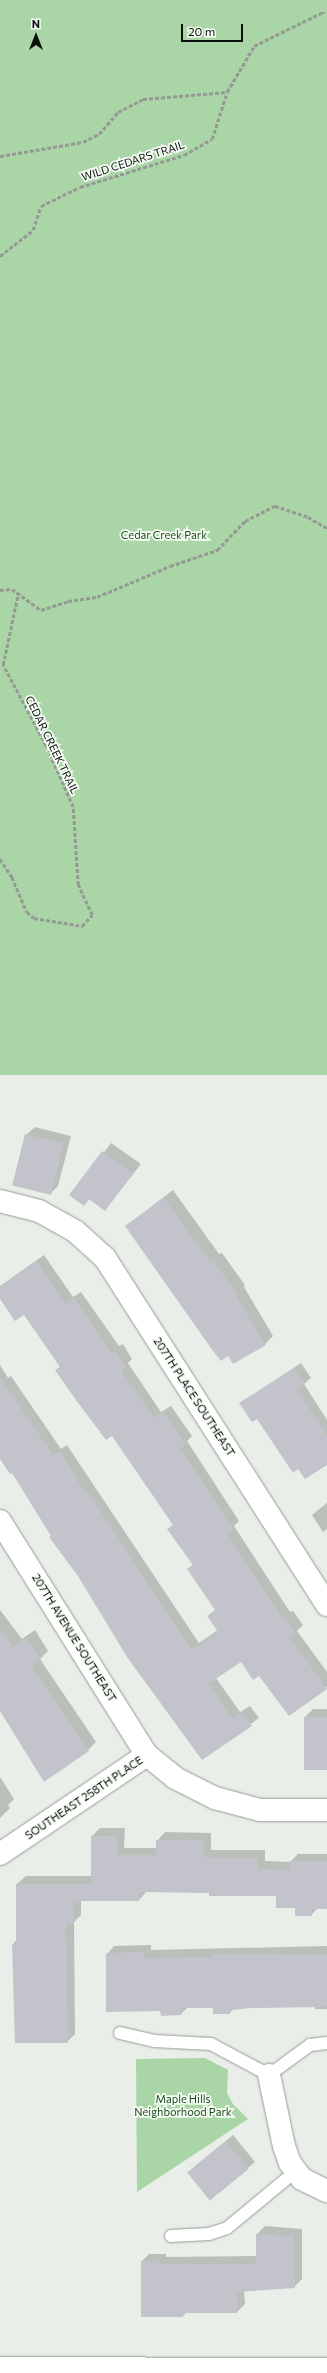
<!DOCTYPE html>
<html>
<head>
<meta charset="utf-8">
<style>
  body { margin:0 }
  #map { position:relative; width:327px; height:2373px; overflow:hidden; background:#e9efe8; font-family:Commissioner,sans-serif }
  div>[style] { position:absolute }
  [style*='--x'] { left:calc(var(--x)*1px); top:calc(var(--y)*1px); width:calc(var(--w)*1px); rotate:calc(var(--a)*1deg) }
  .green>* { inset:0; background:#aad5a7; transform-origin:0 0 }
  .shadow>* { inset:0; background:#0003 }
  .building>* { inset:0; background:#c3c3cc; transform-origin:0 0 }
  .path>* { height:2.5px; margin-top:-1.25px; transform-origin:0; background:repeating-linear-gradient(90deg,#959994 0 4px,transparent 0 6px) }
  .roads { filter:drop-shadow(0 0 1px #969d96) drop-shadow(0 0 1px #969d96) }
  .service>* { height:12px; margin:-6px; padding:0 6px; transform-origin:6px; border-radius:6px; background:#fff }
  .minor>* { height:22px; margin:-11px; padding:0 11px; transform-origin:11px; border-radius:11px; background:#fff }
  span { translate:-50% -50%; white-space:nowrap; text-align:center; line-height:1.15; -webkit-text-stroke:3.5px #f6fdf5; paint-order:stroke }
  .street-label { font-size:11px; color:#0d0f0d }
  .park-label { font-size:11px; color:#194819 }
  .north { position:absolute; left:16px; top:16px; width:40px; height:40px; -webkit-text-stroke:3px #f6fdf5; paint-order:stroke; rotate:0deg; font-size:11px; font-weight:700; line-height:16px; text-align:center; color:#0d0f0d }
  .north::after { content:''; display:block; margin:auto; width:14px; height:18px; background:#0d0f0d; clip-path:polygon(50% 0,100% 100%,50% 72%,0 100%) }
  .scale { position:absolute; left:181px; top:24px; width:62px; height:18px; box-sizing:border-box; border:2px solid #0d0f0d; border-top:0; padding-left:5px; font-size:12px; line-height:14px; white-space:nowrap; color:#0d0f0d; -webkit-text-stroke:3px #f6fdf5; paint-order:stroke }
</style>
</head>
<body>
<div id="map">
  <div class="green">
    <i style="left:0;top:0;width:327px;height:1075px"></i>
    <i style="clip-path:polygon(205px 2058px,228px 2070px,227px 2093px,233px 2104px,248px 2119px,137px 2192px,136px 2059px)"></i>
  </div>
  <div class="shadow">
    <i style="clip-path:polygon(35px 1127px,71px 1136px,58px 1186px,50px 1194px,26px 1135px)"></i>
    <i style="clip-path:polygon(111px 1143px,141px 1164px,105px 1210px,90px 1198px,84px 1204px,71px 1195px)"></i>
    <i style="clip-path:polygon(173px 1190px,219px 1254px,222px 1253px,245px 1285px,244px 1287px,273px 1336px,265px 1344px,228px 1355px,126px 1226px)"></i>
    <i style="clip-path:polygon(44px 1255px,73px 1297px,81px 1292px,119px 1346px,123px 1344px,132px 1359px,128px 1363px,161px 1412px,171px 1406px,192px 1436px,187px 1441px,239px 1521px,234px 1526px,290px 1612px,293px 1611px,303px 1625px,297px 1631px,327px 1672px,327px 1687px,289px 1715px,260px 1675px,241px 1661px,216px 1678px,240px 1712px,250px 1706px,259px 1718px,202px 1759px,52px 1536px,12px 1471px,0 1459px,0 1365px,8px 1378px,11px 1376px,61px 1449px,67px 1445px,199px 1643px,218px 1630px,208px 1616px,216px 1609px,188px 1569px,193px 1565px,169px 1529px,174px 1524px,112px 1435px,57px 1370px,60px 1366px,24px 1314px,0 1297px,0 1286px,3px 1284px)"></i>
    <i style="clip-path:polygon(301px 1363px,311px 1378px,304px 1384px,327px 1420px,327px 1464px,257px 1417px,241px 1403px)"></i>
    <i style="clip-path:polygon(327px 1503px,327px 1529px,323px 1532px,312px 1515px)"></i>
    <i style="clip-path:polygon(0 1610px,22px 1639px,35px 1630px,48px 1651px,40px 1659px,96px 1742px,88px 1750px,0 1710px)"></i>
    <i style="clip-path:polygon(313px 1709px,327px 1709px,327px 1770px,305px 1717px)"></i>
    <i style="clip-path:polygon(0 1777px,14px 1799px,8px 1805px,10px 1808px,0 1818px)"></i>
    <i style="clip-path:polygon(100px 1828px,125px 1828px,124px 1848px,157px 1848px,157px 1841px,165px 1832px,211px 1833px,211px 1850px,265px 1850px,265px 1861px,290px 1862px,298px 1854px,327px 1854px,327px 1908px,318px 1908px,311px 1915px,277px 1895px,147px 1891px,139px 1900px,81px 1900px,81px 1915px,74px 1922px,75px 2034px,67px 2042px,13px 1944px,17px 1939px,17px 1884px,26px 1876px,92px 1876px,92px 1836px)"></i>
    <i style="clip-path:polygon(151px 1945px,151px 1950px,327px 1946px,327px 2009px,315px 2009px,315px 2006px,234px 2008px,230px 2013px,214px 2007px,188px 2007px,181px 2014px,162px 2010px,107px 1954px,114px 1946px)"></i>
    <i style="clip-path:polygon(233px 2135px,255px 2162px,210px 2200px,195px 2166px)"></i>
    <i style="clip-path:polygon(265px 2226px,302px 2229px,302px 2279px,294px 2287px,244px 2291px,245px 2304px,237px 2312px,187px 2312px,183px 2316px,142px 2261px,149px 2254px,166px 2254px,166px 2257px,257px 2256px,257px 2234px)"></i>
  </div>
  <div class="building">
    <i style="left:25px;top:1134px;width:40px;height:53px;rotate:14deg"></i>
    <i style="clip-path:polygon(102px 1151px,133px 1173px,105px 1211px,89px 1199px,84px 1206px,69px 1195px)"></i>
    <i style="clip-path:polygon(164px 1198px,210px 1262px,213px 1260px,237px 1294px,236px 1296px,266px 1345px,233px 1364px,228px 1356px,221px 1361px,213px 1351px,125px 1226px)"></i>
    <i style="clip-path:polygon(37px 1261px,66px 1304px,74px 1298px,112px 1353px,115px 1351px,126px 1367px,121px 1370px,154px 1418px,163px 1412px,186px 1444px,180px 1448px,233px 1529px,227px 1533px,283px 1619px,285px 1617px,296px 1633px,290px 1637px,327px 1689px,289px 1716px,259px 1676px,253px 1680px,241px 1662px,208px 1684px,233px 1719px,242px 1712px,252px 1726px,202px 1760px,127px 1657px,78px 1576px,49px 1537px,51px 1536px,12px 1473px,10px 1474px,0 1459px,0 1377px,53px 1455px,60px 1451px,84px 1491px,86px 1489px,192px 1650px,218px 1632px,207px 1616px,215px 1610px,187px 1569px,193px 1565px,167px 1529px,173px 1525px,112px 1436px,106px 1440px,76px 1400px,55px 1370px,60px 1367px,24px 1315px,15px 1321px,0 1299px,0 1287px)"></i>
    <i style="clip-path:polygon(294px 1368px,305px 1385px,297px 1390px,327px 1435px,327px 1465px,305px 1479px,298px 1469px,293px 1473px,257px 1419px,252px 1422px,239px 1403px)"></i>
    <i style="clip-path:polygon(0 1628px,13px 1647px,26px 1638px,41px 1660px,31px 1666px,89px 1751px,44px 1782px,0 1711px)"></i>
    <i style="left:304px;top:1717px;width:23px;height:53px"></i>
    <i style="clip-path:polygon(91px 1836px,117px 1836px,117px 1855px,156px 1855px,156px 1840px,204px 1840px,204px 1857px,258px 1858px,258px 1869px,289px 1870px,289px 1861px,327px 1861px,327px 1909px,312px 1909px,312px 1916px,295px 1916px,295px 1908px,276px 1908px,276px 1896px,209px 1896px,209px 1893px,139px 1892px,139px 1901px,73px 1901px,73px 1924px,66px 1924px,68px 2043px,15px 2043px,12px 1944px,16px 1944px,16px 1884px,91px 1884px)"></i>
    <i style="clip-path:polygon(144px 1952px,144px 1958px,212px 1957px,212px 1954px,327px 1955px,327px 2007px,251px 2008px,230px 2010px,230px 2014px,213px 2014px,213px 2008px,181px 2008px,181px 2015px,161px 2016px,160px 2011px,106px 2012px,106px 1953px)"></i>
    <i style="left:226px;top:2141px;width:36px;height:50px;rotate:51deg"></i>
    <i style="clip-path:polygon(256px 2234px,294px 2236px,295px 2288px,237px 2292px,237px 2313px,183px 2313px,183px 2317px,141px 2317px,141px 2261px,159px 2261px,159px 2264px,256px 2264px)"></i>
  </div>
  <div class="path">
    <i style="--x:0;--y:156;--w:84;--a:-9.6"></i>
    <i style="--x:83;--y:142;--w:18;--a:-27"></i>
    <i style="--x:99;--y:134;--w:29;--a:-49"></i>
    <i style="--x:118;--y:112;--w:28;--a:-27"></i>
    <i style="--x:143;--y:99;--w:84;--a:-4.8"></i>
    <i style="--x:0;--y:256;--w:42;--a:-38.2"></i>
    <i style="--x:33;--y:230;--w:25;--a:-72"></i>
    <i style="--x:41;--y:206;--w:43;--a:-26"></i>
    <i style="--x:80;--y:187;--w:109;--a:-17.1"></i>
    <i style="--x:184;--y:155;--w:32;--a:-30"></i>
    <i style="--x:212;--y:139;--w:49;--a:-72.3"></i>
    <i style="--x:227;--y:92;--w:53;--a:-59.6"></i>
    <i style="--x:254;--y:46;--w:75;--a:-26.2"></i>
    <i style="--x:321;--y:13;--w:6;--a:0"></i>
    <i style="--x:0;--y:590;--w:12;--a:-5"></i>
    <i style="--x:12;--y:589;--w:36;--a:36"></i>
    <i style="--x:41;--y:610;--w:28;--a:-18"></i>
    <i style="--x:68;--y:601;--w:29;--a:-8"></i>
    <i style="--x:97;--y:597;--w:79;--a:-23"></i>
    <i style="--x:170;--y:566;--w:50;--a:-18.8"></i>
    <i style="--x:217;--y:550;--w:40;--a:-46"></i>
    <i style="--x:245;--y:521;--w:34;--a:-27"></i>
    <i style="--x:275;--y:506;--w:35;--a:18"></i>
    <i style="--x:308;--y:517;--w:22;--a:30"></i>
    <i style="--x:0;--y:859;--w:22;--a:56"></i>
    <i style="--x:12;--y:877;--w:38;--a:67"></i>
    <i style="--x:27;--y:912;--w:9;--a:41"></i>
    <i style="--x:34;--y:918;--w:49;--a:9.5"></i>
    <i style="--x:82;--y:926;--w:15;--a:-48"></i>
    <i style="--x:92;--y:915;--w:33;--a:-115"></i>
    <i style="--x:78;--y:885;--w:78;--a:-93.7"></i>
    <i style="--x:73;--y:807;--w:67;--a:-113.9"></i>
    <i style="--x:46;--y:746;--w:92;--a:-118"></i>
    <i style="--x:3;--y:665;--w:73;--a:-78.1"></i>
  </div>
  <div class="roads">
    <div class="service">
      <i style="--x:120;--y:2033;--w:35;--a:13"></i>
      <i style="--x:154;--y:2041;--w:57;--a:3"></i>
      <i style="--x:211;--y:2044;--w:66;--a:28.1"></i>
      <i style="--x:269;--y:2075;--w:51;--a:-36.2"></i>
      <i style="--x:310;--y:2045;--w:17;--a:-7"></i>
      <i style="--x:171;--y:2236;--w:38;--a:-3"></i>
      <i style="--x:209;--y:2234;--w:19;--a:-18"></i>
      <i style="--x:227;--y:2228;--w:89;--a:-39.6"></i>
    </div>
    <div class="minor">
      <i style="--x:0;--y:1201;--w:40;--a:14.4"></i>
      <i style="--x:39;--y:1211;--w:41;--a:29.1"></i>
      <i style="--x:75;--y:1231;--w:40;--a:42"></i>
      <i style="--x:105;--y:1258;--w:412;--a:57.4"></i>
      <i style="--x:0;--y:1521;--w:276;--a:57.9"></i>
      <i style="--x:147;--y:1755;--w:36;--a:39"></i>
      <i style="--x:175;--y:1778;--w:45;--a:26.6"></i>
      <i style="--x:215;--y:1798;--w:47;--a:14.9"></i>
      <i style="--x:260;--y:1810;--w:67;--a:0"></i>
      <i style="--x:0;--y:1854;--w:177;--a:-34"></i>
      <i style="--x:269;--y:2075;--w:73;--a:78.1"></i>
      <i style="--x:284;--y:2146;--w:18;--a:71"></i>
      <i style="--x:290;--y:2163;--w:20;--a:53"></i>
      <i style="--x:302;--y:2179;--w:28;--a:26"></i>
      <i style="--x:0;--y:2368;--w:327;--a:0.2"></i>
    </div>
  </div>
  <div class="street-label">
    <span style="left:133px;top:161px;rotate:-18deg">WILD CEDARS TRAIL</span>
    <span style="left:52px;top:745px;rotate:64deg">CEDAR CREEK TRAIL</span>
    <span style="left:194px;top:1397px;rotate:57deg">207TH PLACE SOUTHEAST</span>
    <span style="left:74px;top:1638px;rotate:58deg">207TH AVENUE SOUTHEAST</span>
    <span style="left:84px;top:1798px;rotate:-34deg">SOUTHEAST 258TH PLACE</span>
  </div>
  <div class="park-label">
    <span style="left:164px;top:535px">Cedar Creek Park</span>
    <span style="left:183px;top:2106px">Maple Hills<br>Neighborhood Park</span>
  </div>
  <div class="north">N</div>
  <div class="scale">20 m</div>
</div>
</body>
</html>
